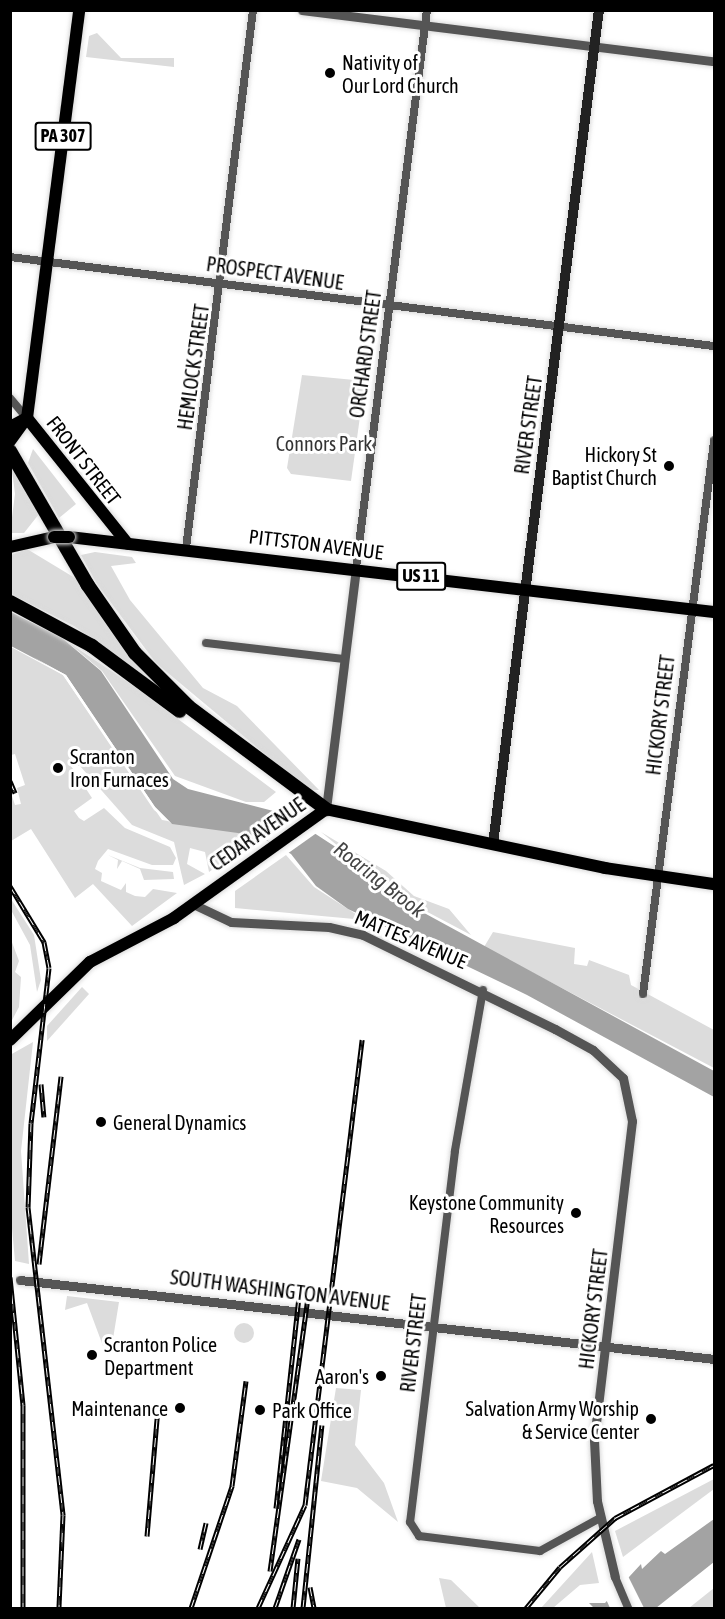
<!DOCTYPE html>
<html>
<head>
<meta charset="utf-8">
<style>
  body { margin:0 }
  #map { position:relative; width:725px; height:1619px; overflow:hidden; background:#fff; font-family:"Asap Condensed",sans-serif }
  div>[style] { position:absolute }
  [style*='--x'] { left:calc(var(--x)*1px); top:calc(var(--y)*1px); width:calc(var(--w)*1px); rotate:calc(var(--a)*1deg) }
  .green>* { inset:0; background:#dcdcdc }
  .round { border-radius:50% }
  .water>* { inset:0; background:#a3a3a3 }
  .pier>* { inset:0; background:#fff }
  .roads { filter:drop-shadow(0 0 2px #dbdbdb) drop-shadow(0 0 2px #dbdbdb) }
  .minor>* { height:8px; margin:-4px; padding:0 4px; transform-origin:4px; border-radius:4px; background:#555 }
  .tertiary>* { height:9px; margin:-4.5px; padding:0 4.5px; transform-origin:4.5px; border-radius:4.5px; background:#555 }
  .secondary>* { height:10px; margin:-5px; padding:0 5px; transform-origin:5px; border-radius:5px; background:#222 }
  .primary>* { height:12px; margin:-6px; padding:0 6px; transform-origin:6px; border-radius:6px; background:#000 }
  .motorway>* { height:14px; margin:-7px; padding:0 7px; transform-origin:7px; border-radius:7px; background:#000 }
  .rail>* { height:5px; margin-top:-2.5px; transform-origin:0; background:repeating-linear-gradient(90deg,#fff 0 9px,#000 0 18px); box-sizing:border-box; border-block:2px solid #000 }
  .bridges { filter:drop-shadow(0 0 2px #dbdbdb) drop-shadow(0 0 2px #dbdbdb) }
  .primary-bridge>* { height:12px; margin:-6px; padding:0 6px; transform-origin:6px; border-radius:6px; background:#000 }
  .dots>* { width:16px; height:16px; translate:-50% -50%; box-sizing:border-box; border:3px solid #fff; border-radius:50% }
  span { translate:-50% -50%; white-space:nowrap; text-align:center; line-height:1.15; -webkit-text-stroke:6px #fff; paint-order:stroke }
  .shield-label span { padding:2px 4px; background:#fff; border:2px solid; border-radius:4px; -webkit-text-stroke-width:0 }
  .shield-label { font-size:18px; color:#000; font-weight:700 }
  .poi-label { font-size:20px; color:#000 }
  .left { translate:0 -50%; text-align:left }
  .right { translate:-100% -50%; text-align:right }
  .street-label { font-size:20px; color:#000 }
  .park-label { font-size:20px; color:#333 }
  .water-label { font-size:21px; color:#444; font-style:italic }
  .frame { position:absolute; inset:0; border:12px solid #000; pointer-events:none }
</style>
</head>
<body>
<div id="map">
  <div class="green">
    <i style="clip-path:polygon(97px 33px,121px 58px,174px 58px,174px 67px,86px 57px,89px 36px)"></i>
    <i style="clip-path:polygon(302px 375px,365px 381px,351px 481px,291px 474px,287px 468px)"></i>
    <i style="clip-path:polygon(33px 449px,76px 504px,59px 518px,28px 463px)"></i>
    <i style="clip-path:polygon(11px 462px,39px 514px,24px 533px,10px 533px,15px 494px)"></i>
    <i style="clip-path:polygon(27px 549px,80px 581px,147px 678px,74px 626px,11px 594px,11px 555px)"></i>
    <i style="clip-path:polygon(95px 552px,132px 557px,136px 563px,111px 566px,130px 600px,203px 688px,237px 706px,319px 790px,308px 790px,156px 663px,97px 584px,81px 555px)"></i>
    <i style="clip-path:polygon(65px 640px,135px 687px,276px 792px,264px 802px,246px 802px,175px 776px,102px 671px)"></i>
    <i style="clip-path:polygon(11px 647px,63px 675px,162px 820px,259px 836px,209px 872px,205px 852px,190px 848px,187px 864px,205px 874px,184px 885px,174px 842px,132px 825px,80px 766px,71px 766px,92px 798px,74px 811px,79px 818px,84px 821px,104px 808px,125px 828px,170px 847px,176px 858px,173px 865px,152px 865px,108px 849px,98px 861px,95px 869px,102px 873px,101px 881px,121px 890px,126px 883px,126px 892px,135px 896px,145px 897px,153px 889px,177px 893px,132px 926px,93px 884px,75px 898px,31px 829px,11px 841px,11px 793px,15px 805px,21px 804px,17px 788px,25px 785px,15px 754px,11px 755px)"></i>
    <i style="clip-path:polygon(321px 832px,386px 871px,414px 896px,449px 909px,471px 935px,401px 898px)"></i>
    <i style="clip-path:polygon(108px 855px,140px 868px,173px 872px,174px 879px,144px 880px,140px 869px,122px 861px,117px 869px,118px 860px)"></i>
    <i style="clip-path:polygon(286px 855px,314px 887px,365px 920px,235px 908px,235px 891px)"></i>
    <i style="clip-path:polygon(11px 899px,34px 935px,41px 980px,37px 992px,30px 945px,11px 910px)"></i>
    <i style="clip-path:polygon(493px 932px,575px 948px,574px 964px,587px 966px,589px 960px,629px 975px,631px 985px,714px 1030px,714px 1068px,484px 947px)"></i>
    <i style="clip-path:polygon(10px 937px,19px 961px,15px 972px,21px 977px,19px 1007px,11px 1022px)"></i>
    <i style="clip-path:polygon(82px 987px,89px 994px,47px 1041px,47px 1026px)"></i>
    <i style="clip-path:polygon(33px 1042px,21px 1151px,29px 1264px,15px 1261px,12px 1228px,10px 1055px)"></i>
    <i style="clip-path:polygon(67px 1296px,119px 1302px,112px 1345px,103px 1346px,87px 1303px,65px 1310px)"></i>
    <i class="round" style="left:234px;top:1323px;width:20px;height:20px"></i>
    <i style="clip-path:polygon(336px 1388px,361px 1390px,355px 1445px,384px 1483px,398px 1522px,357px 1488px,321px 1481px)"></i>
    <i style="clip-path:polygon(714px 1479px,714px 1489px,623px 1557px,615px 1531px)"></i>
    <i style="clip-path:polygon(592px 1552px,599px 1583px,580px 1585px,553px 1608px,541px 1608px)"></i>
    <i style="clip-path:polygon(439px 1578px,451px 1580px,480px 1608px,446px 1608px)"></i>
    <i style="clip-path:polygon(714px 1588px,714px 1608px,689px 1608px)"></i>
  </div>
  <div class="water">
    <i style="clip-path:polygon(11px 612px,62px 638px,101px 671px,173px 779px,188px 789px,285px 814px,354px 859px,393px 896px,714px 1071px,714px 1097px,527px 995px,348px 909px,316px 886px,291px 854px,259px 836px,172px 824px,155px 807px,66px 675px,11px 646px)"></i>
    <i style="clip-path:polygon(714px 1519px,714px 1562px,656px 1608px,594px 1608px,589px 1603px,605px 1603px,641px 1564px,642px 1569px,661px 1551px,665px 1554px)"></i>
  </div>
  <div class="pier">
    <i style="clip-path:polygon(33px 657px,66px 675px,155px 807px,172px 824px,154px 810px,63px 675px)"></i>
    <i style="clip-path:polygon(291px 815px,318px 832px,287px 854px,260px 835px)"></i>
    <i style="clip-path:polygon(628px 1576px,644px 1608px,610px 1608px,605px 1597px)"></i>
  </div>
  <div class="roads">
    <div class="minor">
      <i style="--x:10;--y:257;--w:710;--a:7.21"></i>
      <i style="--x:10;--y:398;--w:26;--a:50"></i>
      <i style="--x:186;--y:548;--w:542;--a:-82.9"></i>
      <i style="--x:356;--y:568;--w:562;--a:-82.75"></i>
      <i style="--x:206;--y:643;--w:139;--a:6.6"></i>
      <i style="--x:483;--y:990;--w:163;--a:99.9"></i>
      <i style="--x:455;--y:1151;--w:374;--a:96.9"></i>
      <i style="--x:410;--y:1522;--w:17;--a:57"></i>
      <i style="--x:419;--y:1536;--w:122;--a:7.1"></i>
      <i style="--x:540;--y:1551;--w:68;--a:-28.8"></i>
      <i style="--x:643;--y:994;--w:558;--a:-82.68"></i>
      <i style="--x:615;--y:1577;--w:34;--a:67"></i>
    </div>
    <div class="tertiary">
      <i style="--x:302;--y:10;--w:415;--a:7.1"></i>
      <i style="--x:326;--y:809;--w:243;--a:-82.9"></i>
      <i style="--x:193;--y:904;--w:42;--a:25.3"></i>
      <i style="--x:231;--y:922;--w:98;--a:2.9"></i>
      <i style="--x:329;--y:927;--w:35;--a:13"></i>
      <i style="--x:363;--y:935;--w:214;--a:26.1"></i>
      <i style="--x:555;--y:1029;--w:43;--a:28.9"></i>
      <i style="--x:593;--y:1050;--w:41;--a:43"></i>
      <i style="--x:623;--y:1078;--w:44;--a:78.2"></i>
      <i style="--x:632;--y:1121;--w:321;--a:96.8"></i>
      <i style="--x:594;--y:1440;--w:61;--a:87.2"></i>
      <i style="--x:597;--y:1501;--w:78;--a:76.7"></i>
      <i style="--x:20;--y:1280;--w:698;--a:6.49"></i>
    </div>
    <div class="secondary">
      <i style="--x:493;--y:844;--w:841;--a:-82.76"></i>
    </div>
    <div class="primary">
      <i style="--x:27;--y:418;--w:161;--a:51.3"></i>
      <i style="--x:10;--y:427;--w:19;--a:-28"></i>
      <i style="--x:10;--y:441;--w:29;--a:-54"></i>
      <i style="--x:27;--y:418;--w:411;--a:-82.7"></i>
      <i style="--x:69;--y:537;--w:649;--a:6.63"></i>
      <i style="--x:10;--y:547;--w:45;--a:-12.8"></i>
      <i style="--x:10;--y:1040;--w:112;--a:-44.3"></i>
      <i style="--x:90;--y:962;--w:95;--a:-27.6"></i>
      <i style="--x:174;--y:918;--w:187;--a:-35.6"></i>
      <i style="--x:326;--y:809;--w:285;--a:11.9"></i>
      <i style="--x:605;--y:868;--w:110;--a:8.4"></i>
    </div>
    <div class="motorway">
      <i style="--x:10;--y:451;--w:154;--a:59.9"></i>
      <i style="--x:87;--y:584;--w:84;--a:55.2"></i>
      <i style="--x:135;--y:653;--w:76;--a:45"></i>
      <i style="--x:189;--y:707;--w:171;--a:36.7"></i>
      <i style="--x:10;--y:602;--w:93;--a:28.2"></i>
      <i style="--x:92;--y:646;--w:109;--a:36.5"></i>
    </div>
  </div>
  <div class="rail">
    <i style="--x:10;--y:781;--w:13;--a:67"></i>
    <i style="--x:10;--y:886;--w:66;--a:58.7"></i>
    <i style="--x:44;--y:942;--w:26;--a:79"></i>
    <i style="--x:49;--y:968;--w:156;--a:96.6"></i>
    <i style="--x:31;--y:1123;--w:84;--a:92"></i>
    <i style="--x:28;--y:1207;--w:310;--a:83.5"></i>
    <i style="--x:63;--y:1515;--w:93;--a:92.5"></i>
    <i style="--x:41;--y:1084;--w:33;--a:85"></i>
    <i style="--x:39;--y:1264;--w:189;--a:-83.3"></i>
    <i style="--x:10;--y:1277;--w:129;--a:84.2"></i>
    <i style="--x:23;--y:1405;--w:203;--a:90"></i>
    <i style="--x:276;--y:1508;--w:213;--a:-83.8"></i>
    <i style="--x:147;--y:1536;--w:128;--a:-85.1"></i>
    <i style="--x:200;--y:1549;--w:27;--a:-77"></i>
    <i style="--x:270;--y:1571;--w:277;--a:-82.1"></i>
    <i style="--x:310;--y:1587;--w:21;--a:79"></i>
    <i style="--x:191;--y:1608;--w:129;--a:-71.4"></i>
    <i style="--x:232;--y:1486;--w:106;--a:-82.4"></i>
    <i style="--x:258;--y:1608;--w:113;--a:-65.5"></i>
    <i style="--x:305;--y:1505;--w:469;--a:-83"></i>
    <i style="--x:275;--y:1608;--w:73;--a:-70.8"></i>
    <i style="--x:293;--y:1608;--w:50;--a:-84.3"></i>
    <i style="--x:303;--y:1608;--w:184;--a:-84.1"></i>
    <i style="--x:526;--y:1608;--w:53;--a:-50.3"></i>
    <i style="--x:560;--y:1567;--w:74;--a:-41.7"></i>
    <i style="--x:615;--y:1518;--w:112;--a:-28.2"></i>
  </div>
  <div class="bridges">
    <div class="primary-bridge">
      <i style="--x:54;--y:537;--w:15;--a:0"></i>
    </div>
  </div>
  <div class="dots">
    <i style="left:330px;top:73px;background:#000"></i>
    <i style="left:669px;top:466px;background:#000"></i>
    <i style="left:58px;top:768px;background:#000"></i>
    <i style="left:101px;top:1122px;background:#000"></i>
    <i style="left:576px;top:1213px;background:#000"></i>
    <i style="left:92px;top:1355px;background:#000"></i>
    <i style="left:381px;top:1376px;background:#000"></i>
    <i style="left:180px;top:1408px;background:#000"></i>
    <i style="left:260px;top:1410px;background:#000"></i>
    <i style="left:651px;top:1419px;background:#000"></i>
  </div>
  <div class="shield-label">
    <span style="left:63px;top:136px">PA 307</span>
    <span style="left:421px;top:576px">US 11</span>
  </div>
  <div class="poi-label">
    <span class="left" style="left:342px;top:74px">Nativity of<br>Our Lord Church</span>
    <span class="right" style="left:657px;top:466px">Hickory St<br>Baptist Church</span>
    <span class="left" style="left:70px;top:768px">Scranton<br>Iron Furnaces</span>
    <span class="left" style="left:113px;top:1122px">General Dynamics</span>
    <span class="right" style="left:564px;top:1214px">Keystone Community<br>Resources</span>
    <span class="left" style="left:104px;top:1356px">Scranton Police<br>Department</span>
    <span class="right" style="left:369px;top:1376px">Aaron's</span>
    <span class="right" style="left:168px;top:1408px">Maintenance</span>
    <span class="right" style="left:639px;top:1420px">Salvation Army Worship<br>&amp; Service Center</span>
    <span class="left" style="left:272px;top:1410px">Park Office</span>
  </div>
  <div class="street-label">
    <span style="left:275px;top:273px;rotate:8deg">PROSPECT AVENUE</span>
    <span style="left:365px;top:354px;rotate:-82deg">ORCHARD STREET</span>
    <span style="left:193px;top:367px;rotate:-82deg">HEMLOCK STREET</span>
    <span style="left:528px;top:425px;rotate:-82deg">RIVER STREET</span>
    <span style="left:84px;top:460px;rotate:52deg">FRONT STREET</span>
    <span style="left:316px;top:544px;rotate:7deg">PITTSTON AVENUE</span>
    <span style="left:660px;top:715px;rotate:-83deg">HICKORY STREET</span>
    <span style="left:257px;top:834px;rotate:-35deg">CEDAR AVENUE</span>
    <span style="left:411px;top:939px;rotate:23deg">MATTES AVENUE</span>
    <span style="left:280px;top:1290px;rotate:7deg">SOUTH WASHINGTON AVENUE</span>
    <span style="left:593px;top:1309px;rotate:-83deg">HICKORY STREET</span>
    <span style="left:413px;top:1343px;rotate:-83deg">RIVER STREET</span>
  </div>
  <div class="park-label">
    <span style="left:324px;top:443px">Connors Park</span>
  </div>
  <div class="water-label">
    <span style="left:380px;top:879px;rotate:38deg">Roaring Brook</span>
  </div>
  <div class="frame"></div>
</div>
</body>
</html>
